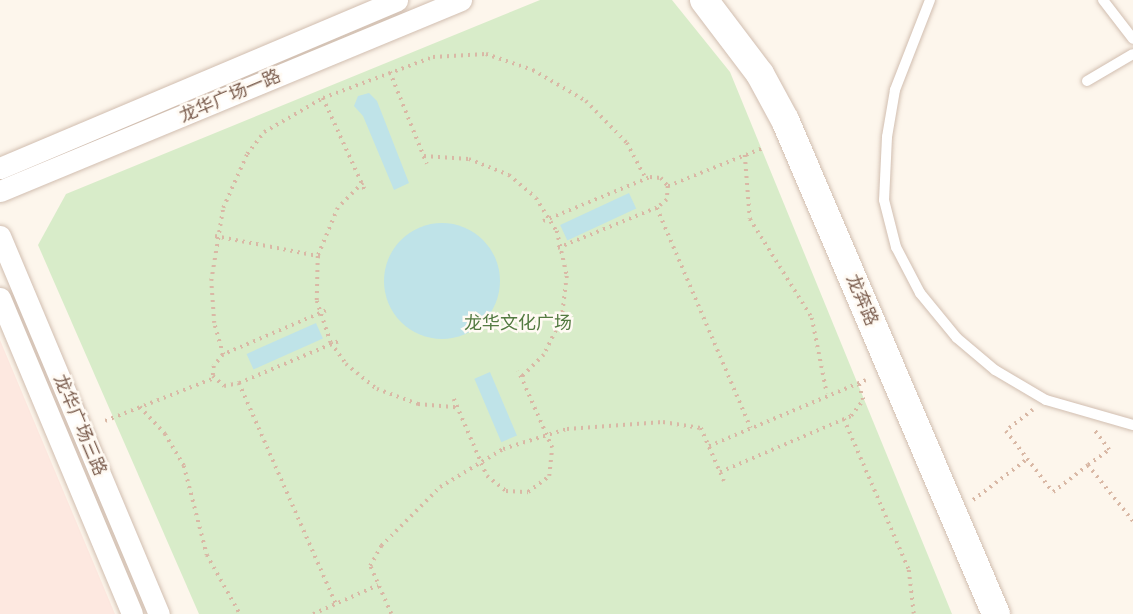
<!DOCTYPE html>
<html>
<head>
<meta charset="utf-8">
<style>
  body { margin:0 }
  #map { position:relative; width:1133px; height:614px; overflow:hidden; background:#fdf6ec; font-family:"PT Sans Narrow","Noto Sans SC",sans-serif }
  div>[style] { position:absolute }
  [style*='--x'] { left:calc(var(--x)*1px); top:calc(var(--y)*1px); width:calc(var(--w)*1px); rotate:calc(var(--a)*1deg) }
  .commercial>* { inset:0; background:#fde8e0 }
  .green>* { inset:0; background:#d8ecc9 }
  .water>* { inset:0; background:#bfe3e8; transform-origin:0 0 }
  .round { border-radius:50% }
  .path>* { height:3.5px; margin-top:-1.75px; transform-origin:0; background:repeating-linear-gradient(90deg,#d9b8a5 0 2px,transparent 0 7px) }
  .roads { filter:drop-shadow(0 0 2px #d1beb0) drop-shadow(0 0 2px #d1beb0) }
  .lane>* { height:10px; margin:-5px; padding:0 5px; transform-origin:5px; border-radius:5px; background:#fff }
  .street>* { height:21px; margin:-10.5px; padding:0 10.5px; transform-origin:10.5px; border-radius:10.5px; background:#fff }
  .secondary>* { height:28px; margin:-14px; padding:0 14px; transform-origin:14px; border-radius:14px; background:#fff }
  span { translate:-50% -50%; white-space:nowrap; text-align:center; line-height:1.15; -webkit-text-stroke:5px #fffaf3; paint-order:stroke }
  .street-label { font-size:18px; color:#7a5c4d }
  .park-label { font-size:18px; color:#537a41 }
</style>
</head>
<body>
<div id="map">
  <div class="commercial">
    <i style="clip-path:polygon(0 340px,115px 614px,0 614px)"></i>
  </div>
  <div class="green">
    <i style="clip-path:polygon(540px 0,672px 0,730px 72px,952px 614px,199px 614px,38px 245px,66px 194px)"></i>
  </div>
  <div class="water">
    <i style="clip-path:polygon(369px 93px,377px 101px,409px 183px,394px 190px,363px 116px,354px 106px,358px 96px)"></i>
    <i style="left:629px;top:193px;width:17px;height:76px;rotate:65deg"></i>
    <i class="round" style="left:384px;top:223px;width:116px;height:116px"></i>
    <i style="left:316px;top:323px;width:17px;height:76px;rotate:66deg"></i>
    <i style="left:490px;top:372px;width:69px;height:17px;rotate:67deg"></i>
  </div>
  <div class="path">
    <i style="--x:390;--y:72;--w:99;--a:68.1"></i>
    <i style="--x:323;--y:98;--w:101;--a:65.5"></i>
    <i style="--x:745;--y:155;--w:64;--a:85.5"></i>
    <i style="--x:750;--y:219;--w:117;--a:57.9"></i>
    <i style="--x:812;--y:318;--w:77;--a:78.8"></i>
    <i style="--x:424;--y:156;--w:45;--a:3.8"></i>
    <i style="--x:469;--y:159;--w:43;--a:21.8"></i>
    <i style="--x:509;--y:175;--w:35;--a:40"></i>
    <i style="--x:536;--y:198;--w:39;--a:58"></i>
    <i style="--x:557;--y:231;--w:46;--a:77.5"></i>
    <i style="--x:567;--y:276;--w:42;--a:96.8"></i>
    <i style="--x:562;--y:318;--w:41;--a:115.9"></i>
    <i style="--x:544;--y:355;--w:33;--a:135"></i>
    <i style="--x:363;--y:183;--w:35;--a:135"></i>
    <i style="--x:338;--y:208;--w:52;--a:112.6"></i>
    <i style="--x:318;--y:256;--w:45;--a:91.3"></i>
    <i style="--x:317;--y:301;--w:44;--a:71.6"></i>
    <i style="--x:331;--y:343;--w:26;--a:54"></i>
    <i style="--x:346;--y:364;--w:40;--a:39"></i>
    <i style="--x:377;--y:389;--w:44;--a:20.1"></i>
    <i style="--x:418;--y:404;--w:38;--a:5"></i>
    <i style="--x:668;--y:186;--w:102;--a:-21.8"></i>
    <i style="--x:657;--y:208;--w:239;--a:66.9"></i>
    <i style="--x:543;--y:221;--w:116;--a:-22.4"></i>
    <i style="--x:650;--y:177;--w:11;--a:5"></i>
    <i style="--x:661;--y:178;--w:11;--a:49"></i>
    <i style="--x:668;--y:186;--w:14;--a:94"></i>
    <i style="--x:667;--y:200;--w:13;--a:141"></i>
    <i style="--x:657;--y:208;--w:109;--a:157.9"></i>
    <i style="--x:215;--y:236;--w:110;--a:11"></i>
    <i style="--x:326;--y:311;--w:112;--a:156.9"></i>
    <i style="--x:223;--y:355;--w:14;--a:129"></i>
    <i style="--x:214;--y:366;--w:10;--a:96"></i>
    <i style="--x:213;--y:376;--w:15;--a:42"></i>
    <i style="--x:224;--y:386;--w:15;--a:-11"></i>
    <i style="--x:239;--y:383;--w:108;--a:-22.8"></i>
    <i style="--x:223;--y:355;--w:33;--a:-106"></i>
    <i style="--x:214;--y:323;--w:42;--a:-94.1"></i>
    <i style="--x:211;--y:281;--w:74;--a:-80.7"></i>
    <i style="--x:223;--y:208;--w:59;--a:-66"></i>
    <i style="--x:247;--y:154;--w:28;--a:-52"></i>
    <i style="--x:264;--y:132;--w:68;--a:-30"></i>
    <i style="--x:323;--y:98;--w:117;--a:-20.4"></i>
    <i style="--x:433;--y:57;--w:53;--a:-3.2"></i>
    <i style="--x:486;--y:54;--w:50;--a:18.8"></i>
    <i style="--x:533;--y:70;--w:61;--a:30.3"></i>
    <i style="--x:586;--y:101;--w:59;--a:45.7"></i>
    <i style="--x:627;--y:143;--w:40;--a:62"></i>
    <i style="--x:239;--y:383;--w:241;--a:66.3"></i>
    <i style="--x:454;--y:399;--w:84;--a:66.8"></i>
    <i style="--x:487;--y:476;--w:24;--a:38"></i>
    <i style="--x:506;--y:491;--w:22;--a:3"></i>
    <i style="--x:528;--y:492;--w:26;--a:-37"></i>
    <i style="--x:549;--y:476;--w:28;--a:-84"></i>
    <i style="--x:552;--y:448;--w:84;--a:-113.8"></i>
    <i style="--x:140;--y:407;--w:37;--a:47"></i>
    <i style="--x:165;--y:434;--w:37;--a:59"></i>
    <i style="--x:184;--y:466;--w:92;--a:75.5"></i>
    <i style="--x:207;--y:555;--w:68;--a:60.8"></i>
    <i style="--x:1033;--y:410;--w:34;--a:142"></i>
    <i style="--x:1006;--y:431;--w:77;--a:52.4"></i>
    <i style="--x:1053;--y:492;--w:44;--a:-37.6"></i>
    <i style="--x:1088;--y:465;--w:72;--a:51.2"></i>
    <i style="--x:844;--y:419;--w:164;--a:66.7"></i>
    <i style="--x:909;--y:570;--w:44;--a:83.5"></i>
    <i style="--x:105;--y:421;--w:117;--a:-21.5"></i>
    <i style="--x:709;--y:446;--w:170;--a:-22.8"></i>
    <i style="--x:1088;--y:465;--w:26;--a:-36"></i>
    <i style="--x:1109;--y:450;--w:25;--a:-127"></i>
    <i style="--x:720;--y:472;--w:142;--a:-23.1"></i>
    <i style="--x:851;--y:416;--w:20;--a:-53"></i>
    <i style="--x:863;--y:400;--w:18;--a:-106"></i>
    <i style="--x:973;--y:500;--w:68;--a:-37.2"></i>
    <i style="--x:313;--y:614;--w:71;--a:-24"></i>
    <i style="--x:391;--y:614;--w:52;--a:-113.6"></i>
    <i style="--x:370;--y:566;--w:23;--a:-61"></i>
    <i style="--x:381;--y:546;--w:83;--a:-45"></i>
    <i style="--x:440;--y:487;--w:74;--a:-31.1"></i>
    <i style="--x:503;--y:449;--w:67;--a:-17.4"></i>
    <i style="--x:567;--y:429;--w:96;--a:-4.2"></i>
    <i style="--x:663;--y:422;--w:38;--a:9"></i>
    <i style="--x:701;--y:428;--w:58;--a:66.5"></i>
  </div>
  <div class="roads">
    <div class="lane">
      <i style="--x:930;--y:0;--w:97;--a:111.3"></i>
      <i style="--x:895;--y:90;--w:48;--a:99.7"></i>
      <i style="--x:887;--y:137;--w:63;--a:92.7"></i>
      <i style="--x:884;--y:200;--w:49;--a:75.7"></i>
      <i style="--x:896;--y:247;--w:52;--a:62.4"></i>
      <i style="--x:920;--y:293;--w:58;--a:50.6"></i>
      <i style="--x:957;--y:338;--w:50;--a:40.1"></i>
      <i style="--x:995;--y:370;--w:59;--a:30.5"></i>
      <i style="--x:1046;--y:400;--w:91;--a:16"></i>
      <i style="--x:1103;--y:0;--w:49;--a:52.4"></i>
      <i style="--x:1087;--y:81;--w:53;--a:-30.4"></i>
    </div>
    <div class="street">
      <i style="--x:0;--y:168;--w:431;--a:-22.9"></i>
      <i style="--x:0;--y:191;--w:499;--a:-22.5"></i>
      <i style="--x:0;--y:236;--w:410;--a:67.2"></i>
      <i style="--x:0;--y:298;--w:342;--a:67.3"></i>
    </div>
    <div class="secondary">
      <i style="--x:704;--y:0;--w:93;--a:52.9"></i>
      <i style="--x:760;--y:74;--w:52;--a:61.5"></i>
      <i style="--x:785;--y:120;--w:537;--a:66.87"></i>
    </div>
  </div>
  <div class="street-label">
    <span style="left:230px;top:96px;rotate:-23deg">龙华广场一路</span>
    <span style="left:862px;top:300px;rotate:67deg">龙奔路</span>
    <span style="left:80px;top:425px;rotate:67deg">龙华广场三路</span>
  </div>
  <div class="park-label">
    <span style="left:518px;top:323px">龙华文化广场</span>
  </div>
</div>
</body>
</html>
